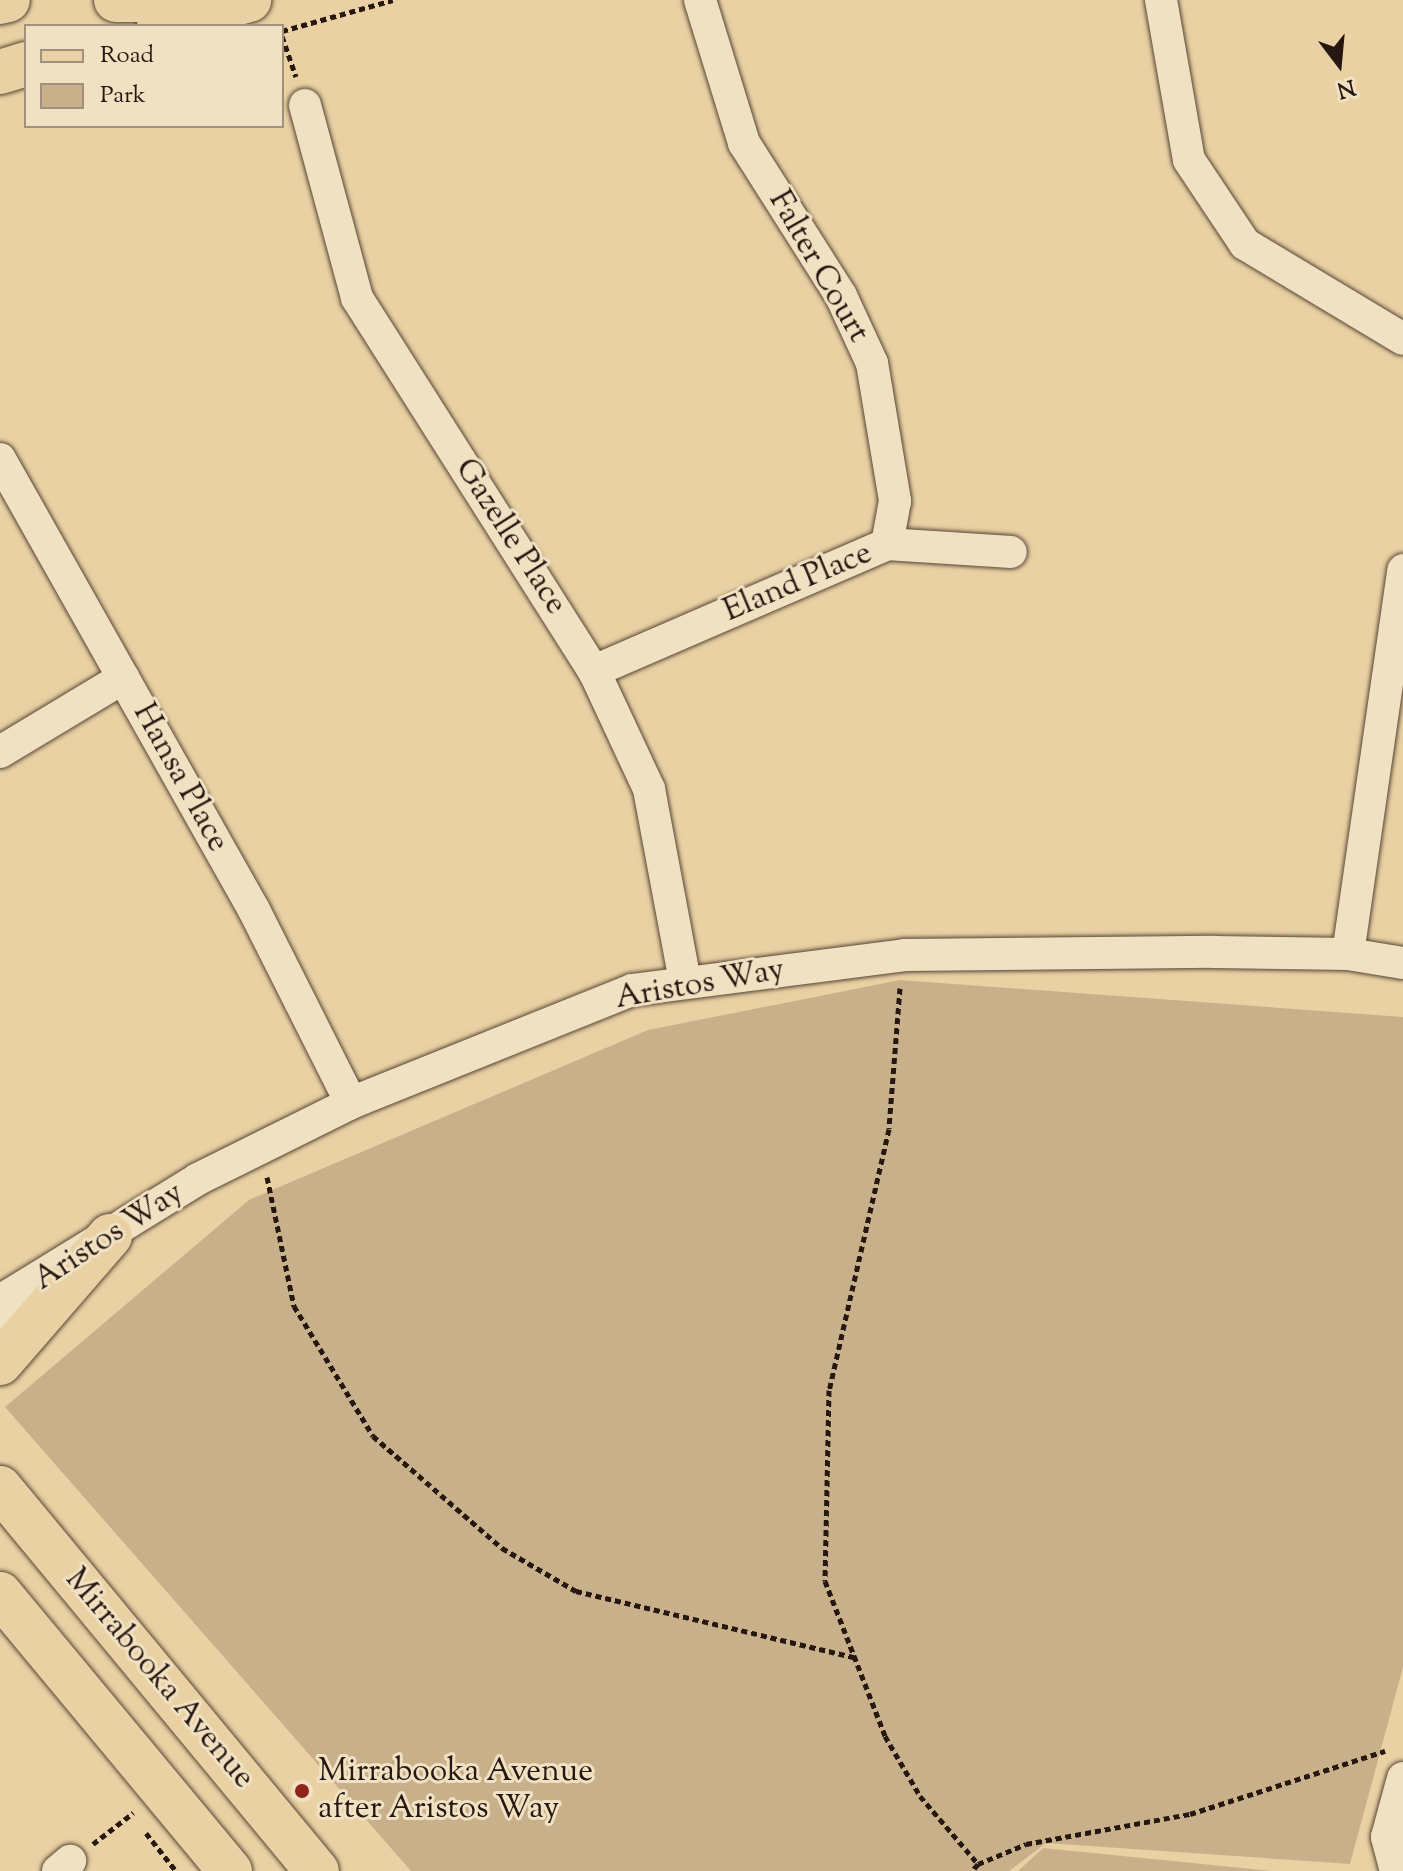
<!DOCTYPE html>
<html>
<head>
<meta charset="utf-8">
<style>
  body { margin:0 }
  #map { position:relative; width:1403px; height:1871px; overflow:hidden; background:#e9d1a3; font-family:"Sorts Mill Goudy",serif }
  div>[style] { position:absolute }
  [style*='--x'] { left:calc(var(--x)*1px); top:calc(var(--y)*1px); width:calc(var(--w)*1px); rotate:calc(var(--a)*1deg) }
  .green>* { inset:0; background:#c8b18a }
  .path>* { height:5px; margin-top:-2.5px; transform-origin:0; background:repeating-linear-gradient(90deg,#261711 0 6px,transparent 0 10px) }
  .roads { filter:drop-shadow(0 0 2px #574636) drop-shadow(0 0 2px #574636) }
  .street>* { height:32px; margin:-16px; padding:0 16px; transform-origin:16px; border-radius:16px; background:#f1e1c3 }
  .primary>* { height:44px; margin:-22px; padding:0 22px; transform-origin:22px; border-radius:22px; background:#e9d1a3 }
  .dots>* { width:22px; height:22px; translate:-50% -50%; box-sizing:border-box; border:4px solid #f1e1c3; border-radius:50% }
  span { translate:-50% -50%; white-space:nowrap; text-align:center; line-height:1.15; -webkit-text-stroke:6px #f1e1c3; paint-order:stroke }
  .street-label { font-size:32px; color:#261711 }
  .poi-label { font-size:32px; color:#261711 }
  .left { translate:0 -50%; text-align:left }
  .legend { position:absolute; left:24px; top:24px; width:260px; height:104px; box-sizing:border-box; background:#f1e1c3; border:2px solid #a0907c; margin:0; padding:10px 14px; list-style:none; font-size:24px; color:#261711 }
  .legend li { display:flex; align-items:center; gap:16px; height:40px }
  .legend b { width:40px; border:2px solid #a0907c }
  .north { position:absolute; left:1299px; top:24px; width:80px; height:80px; -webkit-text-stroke:6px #f1e1c3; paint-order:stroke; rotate:164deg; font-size:22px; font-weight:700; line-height:32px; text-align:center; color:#261711 }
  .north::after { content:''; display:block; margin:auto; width:28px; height:36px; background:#261711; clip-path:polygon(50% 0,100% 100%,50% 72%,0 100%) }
</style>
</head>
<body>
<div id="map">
  <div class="green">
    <i style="clip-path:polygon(900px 980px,1403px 1017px,1403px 1667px,1350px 1864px,1046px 1843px,1009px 1871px,411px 1871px,5px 1407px,249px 1200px,648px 1030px)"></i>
    <i style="clip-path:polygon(1043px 1848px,1272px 1871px,1018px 1871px)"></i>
  </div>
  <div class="path">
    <i style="--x:282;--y:31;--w:115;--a:-15.6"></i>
    <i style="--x:282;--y:36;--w:43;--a:71.1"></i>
    <i style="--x:900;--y:988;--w:141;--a:94.5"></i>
    <i style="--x:889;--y:1129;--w:268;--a:102.9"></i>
    <i style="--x:829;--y:1390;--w:191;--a:91.2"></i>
    <i style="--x:825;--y:1581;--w:166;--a:68.8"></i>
    <i style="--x:885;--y:1736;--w:69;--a:59.7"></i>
    <i style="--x:920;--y:1796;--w:89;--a:49.5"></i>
    <i style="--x:978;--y:1864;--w:9;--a:131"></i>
    <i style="--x:267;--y:1177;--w:132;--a:78.2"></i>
    <i style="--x:294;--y:1306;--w:152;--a:58.7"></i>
    <i style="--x:373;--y:1436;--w:171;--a:41"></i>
    <i style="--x:502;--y:1548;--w:86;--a:30.2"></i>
    <i style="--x:576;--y:1591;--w:286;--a:13.4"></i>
    <i style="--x:146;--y:1833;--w:48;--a:51.7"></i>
    <i style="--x:93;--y:1844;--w:51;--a:-37.8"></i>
    <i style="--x:978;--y:1864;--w:52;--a:-22.6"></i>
    <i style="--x:1026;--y:1844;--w:167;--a:-10.4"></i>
    <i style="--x:1190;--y:1814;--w:205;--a:-17.9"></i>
  </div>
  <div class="roads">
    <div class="street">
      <i style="--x:700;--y:0;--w:150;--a:72.9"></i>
      <i style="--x:744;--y:143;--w:181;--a:57.6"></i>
      <i style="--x:841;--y:296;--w:74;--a:65.2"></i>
      <i style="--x:872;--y:363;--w:140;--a:80.5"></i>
      <i style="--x:895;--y:501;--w:44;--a:100.5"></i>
      <i style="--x:1161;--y:0;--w:162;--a:80.1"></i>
      <i style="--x:1189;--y:160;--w:101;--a:56.3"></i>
      <i style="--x:1245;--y:244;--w:184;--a:31"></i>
      <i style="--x:305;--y:105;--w:200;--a:74.9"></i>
      <i style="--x:357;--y:298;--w:442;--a:57.6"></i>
      <i style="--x:594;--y:671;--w:130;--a:65"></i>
      <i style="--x:649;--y:789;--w:196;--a:79.4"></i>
      <i style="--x:0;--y:459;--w:518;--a:60.61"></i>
      <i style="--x:254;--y:910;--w:216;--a:63.3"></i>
      <i style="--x:594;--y:671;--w:319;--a:-23.4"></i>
      <i style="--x:887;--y:544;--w:124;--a:3.7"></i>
      <i style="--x:0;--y:752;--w:144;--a:-31"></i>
      <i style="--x:1348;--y:954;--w:388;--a:-81.8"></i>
      <i style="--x:0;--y:1301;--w:233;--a:-31.6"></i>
      <i style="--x:198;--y:1179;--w:171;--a:-26.4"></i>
      <i style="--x:351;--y:1103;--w:303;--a:-21.9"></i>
      <i style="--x:632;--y:990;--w:275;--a:-7.3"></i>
      <i style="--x:905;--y:955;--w:309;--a:-0.6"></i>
      <i style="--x:1214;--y:952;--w:134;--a:0.9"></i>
      <i style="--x:1348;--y:954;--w:56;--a:9.3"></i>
      <i style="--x:0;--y:1328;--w:38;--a:-60"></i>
      <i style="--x:58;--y:1871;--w:16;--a:-40"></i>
      <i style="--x:1396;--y:1871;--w:35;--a:-105"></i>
      <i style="--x:1387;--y:1837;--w:61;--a:-74.8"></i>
    </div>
    <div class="primary">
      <i style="--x:116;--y:0;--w:32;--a:0"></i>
      <i style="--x:0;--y:2;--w:8;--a:-14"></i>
      <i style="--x:159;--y:26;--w:94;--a:-16.1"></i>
      <i style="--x:0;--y:72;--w:27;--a:-17"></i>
      <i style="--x:0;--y:1363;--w:168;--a:-49.1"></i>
      <i style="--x:0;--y:1488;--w:497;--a:50.4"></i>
      <i style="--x:0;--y:1594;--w:360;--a:50.3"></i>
    </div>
  </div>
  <div class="dots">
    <i style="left:302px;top:1791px;background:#8f2418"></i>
  </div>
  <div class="street-label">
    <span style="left:818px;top:267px;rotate:60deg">Falter Court</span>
    <span style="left:510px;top:537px;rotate:57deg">Gazelle Place</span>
    <span style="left:798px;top:583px;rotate:-23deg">Eland Place</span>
    <span style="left:180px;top:778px;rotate:61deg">Hansa Place</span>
    <span style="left:700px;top:985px;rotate:-10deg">Aristos Way</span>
    <span style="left:109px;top:1237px;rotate:-33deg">Aristos Way</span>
    <span style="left:159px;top:1679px;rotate:50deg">Mirrabooka Avenue</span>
  </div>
  <div class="poi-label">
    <span class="left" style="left:318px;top:1791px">Mirrabooka Avenue<br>after Aristos Way</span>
  </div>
  <ul class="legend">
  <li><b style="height:10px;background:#e9d1a3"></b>Road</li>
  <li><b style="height:22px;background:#c8b18a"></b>Park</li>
  </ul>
  <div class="north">N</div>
</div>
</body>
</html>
